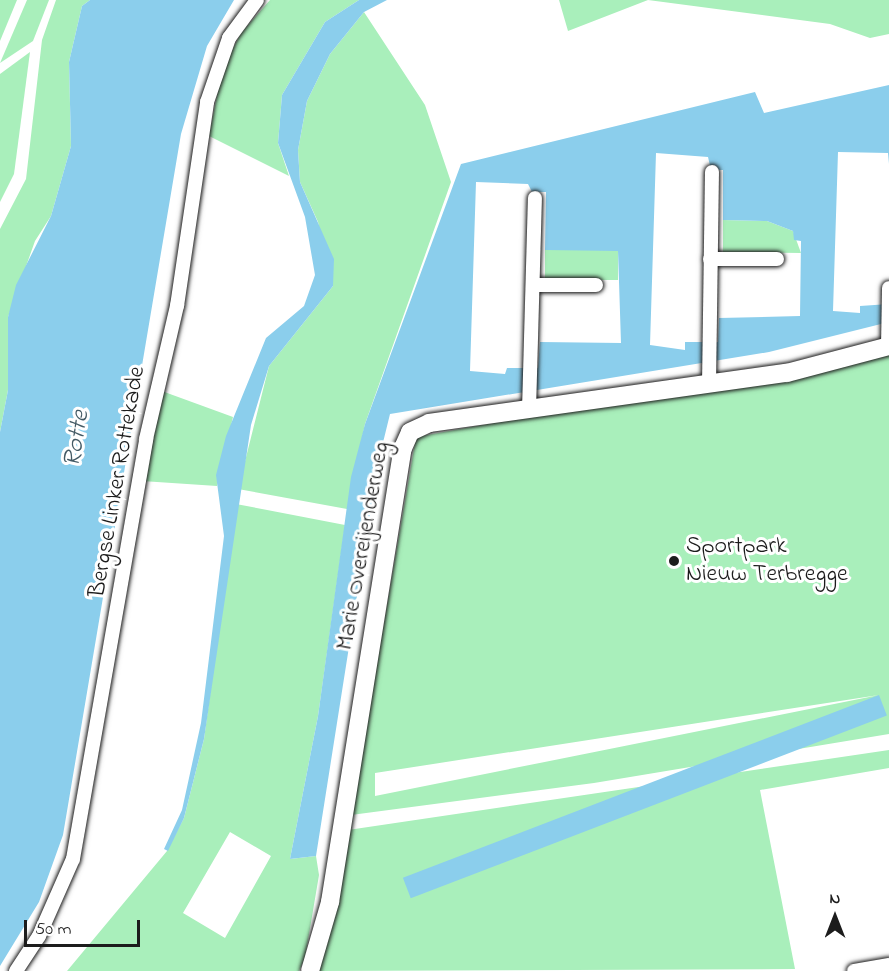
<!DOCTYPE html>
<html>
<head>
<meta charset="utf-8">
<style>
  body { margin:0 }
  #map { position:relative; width:889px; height:971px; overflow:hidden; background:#fff; font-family:"Indie Flower",sans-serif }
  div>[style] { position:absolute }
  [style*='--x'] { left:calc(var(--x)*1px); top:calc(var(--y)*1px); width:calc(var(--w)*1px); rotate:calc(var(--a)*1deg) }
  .green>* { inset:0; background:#a9efbb; transform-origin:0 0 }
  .water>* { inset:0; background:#8bceec; transform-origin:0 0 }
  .roads { filter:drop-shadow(0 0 2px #1c1c1c) drop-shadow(0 0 2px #1c1c1c) }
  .street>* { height:14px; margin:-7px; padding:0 7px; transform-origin:7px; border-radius:7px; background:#fff }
  .secondary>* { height:18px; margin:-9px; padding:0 9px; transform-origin:9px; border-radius:9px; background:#fff }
  .dots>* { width:16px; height:16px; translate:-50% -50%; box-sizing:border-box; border:3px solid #fff; border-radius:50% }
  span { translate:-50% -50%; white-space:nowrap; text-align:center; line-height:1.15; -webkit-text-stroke:6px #fff; paint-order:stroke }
  .street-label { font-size:24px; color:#1c1c1c }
  .poi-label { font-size:24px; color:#1c1c1c }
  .left { translate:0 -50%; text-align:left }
  .water-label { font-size:26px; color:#435a65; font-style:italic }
  .north { position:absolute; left:805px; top:887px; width:60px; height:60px; -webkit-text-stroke:4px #fff; paint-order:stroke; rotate:0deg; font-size:16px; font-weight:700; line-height:24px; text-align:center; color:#1c1c1c }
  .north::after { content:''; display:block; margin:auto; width:21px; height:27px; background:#1c1c1c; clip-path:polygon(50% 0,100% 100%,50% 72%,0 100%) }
  .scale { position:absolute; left:24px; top:920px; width:116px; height:27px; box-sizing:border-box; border:3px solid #1c1c1c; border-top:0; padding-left:8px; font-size:18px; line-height:21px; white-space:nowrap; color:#1c1c1c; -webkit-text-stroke:4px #fff; paint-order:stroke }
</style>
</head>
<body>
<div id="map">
  <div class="green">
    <i style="clip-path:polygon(0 0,17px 0,0 41px)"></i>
    <i style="clip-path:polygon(27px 0,49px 0,33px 41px,0 63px)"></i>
    <i style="clip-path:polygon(56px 0,90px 0,82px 6px,69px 62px,71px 146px,51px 216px,35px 241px,8px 317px,8px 390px,0 432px,0 229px,26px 179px,42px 40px)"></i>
    <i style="clip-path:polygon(270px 0,359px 0,325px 22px,282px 95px,278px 143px,289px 176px,209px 136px,222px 70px,241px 33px)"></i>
    <i style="clip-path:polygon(559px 0,889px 0,889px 34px,870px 38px,830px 24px,648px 0,568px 31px)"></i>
    <i style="clip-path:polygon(364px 12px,425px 105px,451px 182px,365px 424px,347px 509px,238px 489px,269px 366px,333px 286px,318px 222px,300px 182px,298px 150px,307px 101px,330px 54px)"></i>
    <i style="clip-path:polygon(30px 52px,14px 174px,0 202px,0 74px)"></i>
    <i style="clip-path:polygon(723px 220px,767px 221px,793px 231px,801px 253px,723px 252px)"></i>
    <i style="left:545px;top:250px;width:73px;height:30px"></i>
    <i style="clip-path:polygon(evenodd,889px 352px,889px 734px,594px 783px,351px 815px,416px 437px,889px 352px,879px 695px,375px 796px,375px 773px,879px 695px)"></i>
    <i style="clip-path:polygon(159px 390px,233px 417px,217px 486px,142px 481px)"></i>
    <i style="clip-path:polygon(evenodd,236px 504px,345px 525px,318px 716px,290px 859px,316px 856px,319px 875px,305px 958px,299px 971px,67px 971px,167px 851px,184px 818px,204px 739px,236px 504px,230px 832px,271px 856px,225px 938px,183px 913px,230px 832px)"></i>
    <i style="clip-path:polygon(889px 750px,889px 768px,760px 790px,795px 969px,315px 971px,348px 830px)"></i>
  </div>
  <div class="water">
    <i style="clip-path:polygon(90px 0,234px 0,207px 46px,181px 134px,63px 835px,39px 902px,0 966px,0 432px,8px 390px,8px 317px,16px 285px,51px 216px,71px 146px,69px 62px,82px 6px)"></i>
    <i style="clip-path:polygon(359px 0,387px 0,364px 12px,330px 54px,307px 101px,298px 150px,300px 182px,334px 259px,333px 286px,269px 366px,251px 425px,204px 739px,184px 818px,168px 851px,164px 849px,182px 810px,201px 723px,224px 536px,216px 475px,226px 436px,266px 338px,304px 306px,315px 275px,305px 217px,278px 143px,282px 95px,325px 22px)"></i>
    <i style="clip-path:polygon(evenodd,889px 85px,889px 164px,888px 153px,838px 152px,833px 311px,860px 313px,860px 306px,889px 304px,889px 322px,769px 352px,390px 414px,378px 463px,316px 856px,290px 859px,318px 716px,351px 477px,365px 424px,461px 164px,755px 92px,764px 113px,889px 85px,656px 153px,708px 157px,711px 170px,723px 170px,723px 220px,767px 221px,793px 231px,794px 240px,801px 241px,800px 316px,719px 318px,718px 342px,685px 342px,685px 350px,650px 345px,656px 153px,889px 85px,476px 182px,528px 184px,532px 192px,546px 192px,545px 250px,618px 251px,621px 343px,540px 342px,538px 368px,507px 368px,505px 374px,470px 371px,476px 182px)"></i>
    <i style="left:879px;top:695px;width:22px;height:510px;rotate:69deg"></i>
  </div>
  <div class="roads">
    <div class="street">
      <i style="--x:710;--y:259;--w:67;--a:0"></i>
      <i style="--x:533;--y:285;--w:63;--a:0"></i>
      <i style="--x:888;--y:347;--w:59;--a:-89"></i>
      <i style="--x:709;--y:385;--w:213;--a:-89.2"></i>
      <i style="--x:529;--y:410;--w:212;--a:-88.4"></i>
      <i style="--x:16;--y:971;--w:42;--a:-56.7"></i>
      <i style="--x:39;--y:936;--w:84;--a:-66.2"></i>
      <i style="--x:73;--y:859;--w:426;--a:-80.1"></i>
      <i style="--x:146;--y:439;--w:137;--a:-76.9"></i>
      <i style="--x:177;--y:306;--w:206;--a:-81.6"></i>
      <i style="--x:207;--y:102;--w:68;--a:-71"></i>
      <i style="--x:229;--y:38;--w:47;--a:-53.6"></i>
      <i style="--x:854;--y:971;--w:36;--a:-10"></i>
    </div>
    <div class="secondary">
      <i style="--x:310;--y:971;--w:72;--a:-73.8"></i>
      <i style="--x:330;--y:902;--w:460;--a:-80.9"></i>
      <i style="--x:403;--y:448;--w:17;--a:-66"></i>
      <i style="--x:410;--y:432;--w:21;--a:-25"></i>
      <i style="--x:429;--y:423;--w:361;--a:-8"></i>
      <i style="--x:787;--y:373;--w:106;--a:-14.8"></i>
    </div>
  </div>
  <div class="dots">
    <i style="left:674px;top:561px;background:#1c1c1c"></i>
  </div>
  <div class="street-label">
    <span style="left:118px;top:482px;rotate:-80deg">Bergse Linker Rottekade</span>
    <span style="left:364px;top:546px;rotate:-80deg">Marie Overeijenderweg</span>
  </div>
  <div class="poi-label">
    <span class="left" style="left:686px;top:561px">Sportpark<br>Nieuw Terbregge</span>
  </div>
  <div class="water-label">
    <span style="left:78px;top:439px;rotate:-81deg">Rotte</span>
  </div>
  <div class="north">N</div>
  <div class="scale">50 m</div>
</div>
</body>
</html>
